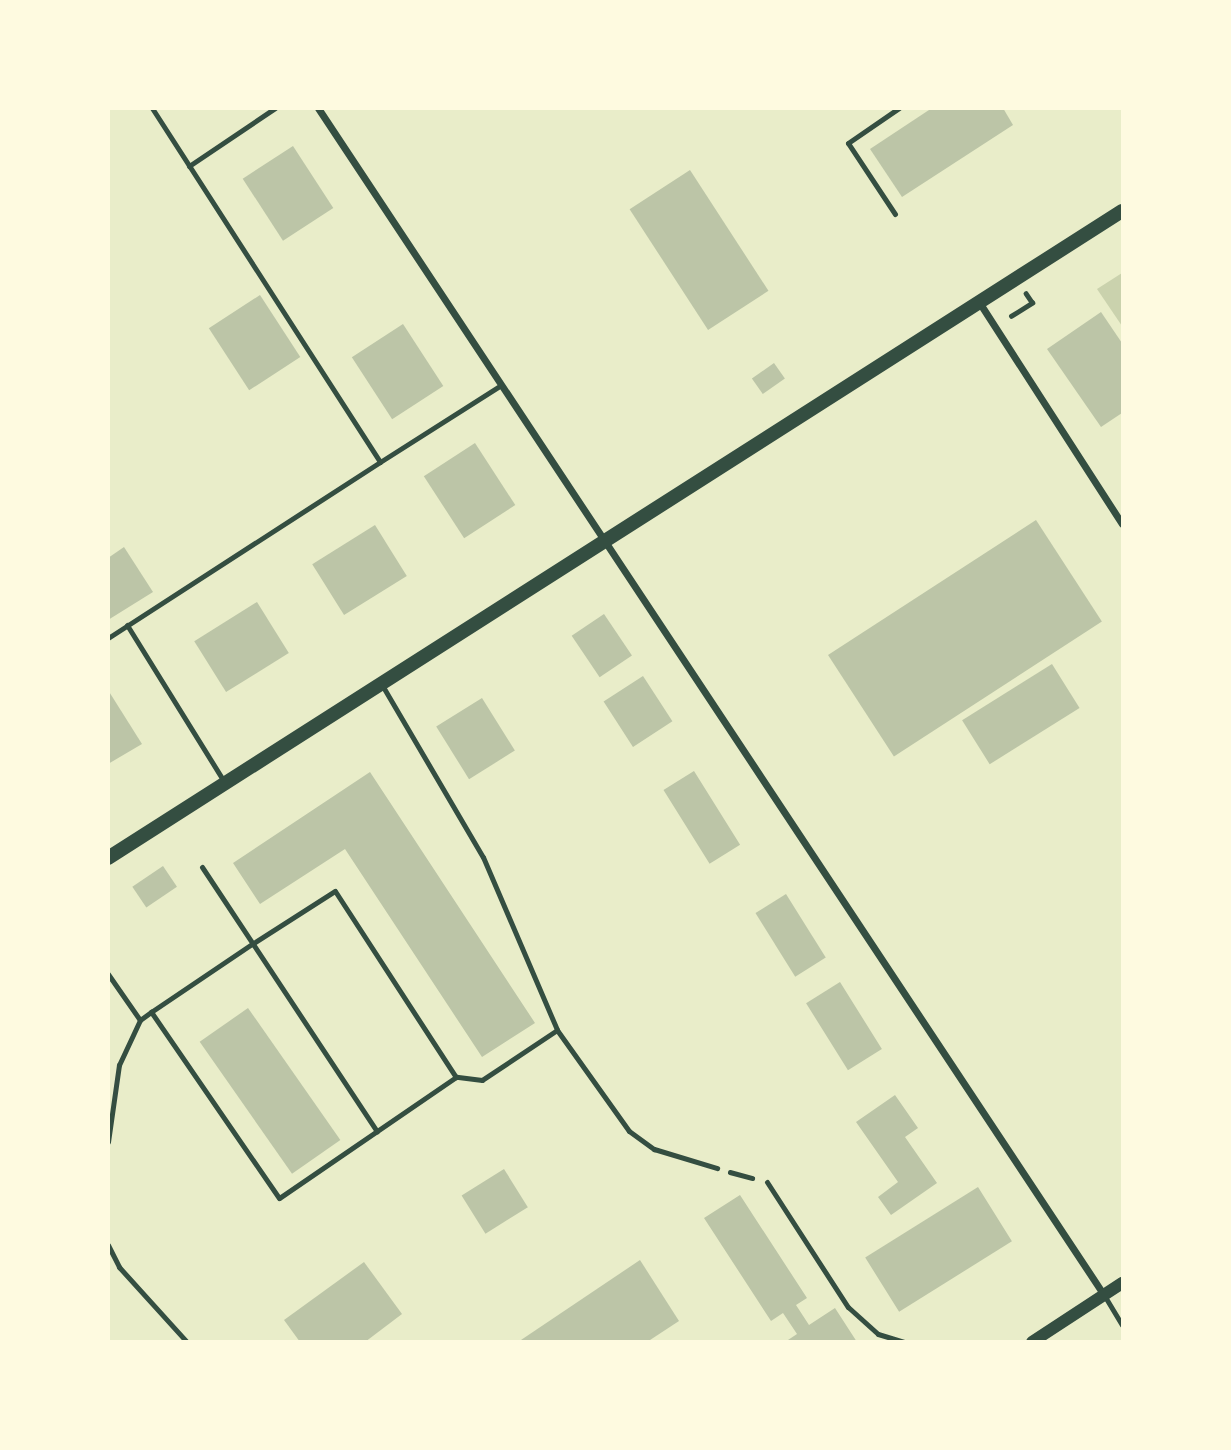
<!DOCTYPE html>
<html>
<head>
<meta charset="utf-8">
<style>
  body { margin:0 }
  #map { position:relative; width:1231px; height:1450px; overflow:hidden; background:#e9edc9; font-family:"Noto Sans",sans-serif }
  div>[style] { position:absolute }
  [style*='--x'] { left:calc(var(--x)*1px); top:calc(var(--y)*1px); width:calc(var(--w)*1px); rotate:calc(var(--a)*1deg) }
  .green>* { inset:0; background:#cad2ad }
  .building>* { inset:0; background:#bcc5a7; transform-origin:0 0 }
  .path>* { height:4.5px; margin:-2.25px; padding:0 2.25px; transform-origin:2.25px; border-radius:2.25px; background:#344e41 }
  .service>* { height:5px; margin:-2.5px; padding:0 2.5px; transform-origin:2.5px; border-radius:2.5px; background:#344e41 }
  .minor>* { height:7px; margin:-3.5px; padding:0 3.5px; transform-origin:3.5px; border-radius:3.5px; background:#344e41 }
  .tertiary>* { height:12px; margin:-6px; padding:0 6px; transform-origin:6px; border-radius:6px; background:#344e41 }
  .secondary>* { height:14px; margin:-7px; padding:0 7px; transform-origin:7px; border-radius:7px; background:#344e41 }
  span { translate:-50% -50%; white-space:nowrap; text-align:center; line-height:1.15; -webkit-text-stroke:5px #fefae0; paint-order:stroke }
  .frame { position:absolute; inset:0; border:110px solid #fefae0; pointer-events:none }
</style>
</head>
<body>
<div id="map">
  <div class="green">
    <i style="clip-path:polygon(1122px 273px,1122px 326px,1097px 289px)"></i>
  </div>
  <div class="building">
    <i style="clip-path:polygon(932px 108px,1003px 108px,1013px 125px,902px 197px,870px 149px)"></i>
    <i style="left:293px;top:146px;width:74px;height:60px;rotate:57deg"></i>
    <i style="left:690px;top:170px;width:144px;height:72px;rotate:57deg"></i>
    <i style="left:260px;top:295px;width:74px;height:61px;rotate:57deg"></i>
    <i style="clip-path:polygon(1101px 312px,1122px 343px,1122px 413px,1101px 427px,1047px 349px)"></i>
    <i style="left:403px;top:324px;width:74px;height:61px;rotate:57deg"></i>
    <i style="left:774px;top:363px;width:19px;height:27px;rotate:55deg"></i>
    <i style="left:475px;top:443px;width:74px;height:61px;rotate:57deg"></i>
    <i style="left:1036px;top:520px;width:121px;height:248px;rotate:57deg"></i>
    <i style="left:375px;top:525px;width:60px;height:74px;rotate:58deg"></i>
    <i style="clip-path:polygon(124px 547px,153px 592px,108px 620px,108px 558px)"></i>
    <i style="left:257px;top:602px;width:60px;height:74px;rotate:58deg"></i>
    <i style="left:604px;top:614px;width:50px;height:39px;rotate:56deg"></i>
    <i style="left:1052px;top:664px;width:52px;height:106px;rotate:58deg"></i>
    <i style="left:643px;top:676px;width:54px;height:47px;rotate:57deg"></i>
    <i style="clip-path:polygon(108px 690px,142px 744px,108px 764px)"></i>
    <i style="left:482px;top:698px;width:62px;height:54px;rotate:58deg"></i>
    <i style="left:694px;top:771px;width:87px;height:36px;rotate:58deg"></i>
    <i style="clip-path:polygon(370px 772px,535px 1023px,482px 1057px,345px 849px,260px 904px,233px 863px)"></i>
    <i style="left:163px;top:866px;width:25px;height:37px;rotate:56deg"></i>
    <i style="left:786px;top:894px;width:75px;height:36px;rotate:58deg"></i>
    <i style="left:840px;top:982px;width:79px;height:40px;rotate:58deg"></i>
    <i style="left:248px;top:1008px;width:161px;height:59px;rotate:55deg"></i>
    <i style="clip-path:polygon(895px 1095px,918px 1128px,905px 1137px,937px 1183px,891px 1215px,878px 1197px,898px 1182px,856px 1122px)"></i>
    <i style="left:504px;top:1169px;width:45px;height:50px;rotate:58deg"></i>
    <i style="left:978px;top:1187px;width:64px;height:133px;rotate:58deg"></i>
    <i style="clip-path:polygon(740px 1195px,807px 1298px,796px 1305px,809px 1325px,835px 1308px,857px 1342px,785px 1342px,797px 1334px,783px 1313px,771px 1321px,704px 1218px)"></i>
    <i style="clip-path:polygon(640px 1260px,679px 1321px,647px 1342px,518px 1342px)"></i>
    <i style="clip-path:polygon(364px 1262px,402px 1314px,365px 1342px,300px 1342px,284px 1320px)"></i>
  </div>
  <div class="path">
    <i style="--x:1011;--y:316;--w:25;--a:-32"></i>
    <i style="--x:1032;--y:303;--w:11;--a:-124"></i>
    <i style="--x:730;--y:1172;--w:23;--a:15"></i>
  </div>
  <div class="service">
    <i style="--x:152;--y:108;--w:421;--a:57.2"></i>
    <i style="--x:380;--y:462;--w:140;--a:-32.4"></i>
    <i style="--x:189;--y:166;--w:104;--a:-34"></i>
    <i style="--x:895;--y:214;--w:85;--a:-123.5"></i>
    <i style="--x:848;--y:143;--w:62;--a:-34.5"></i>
    <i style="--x:127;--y:625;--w:186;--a:58.2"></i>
    <i style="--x:108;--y:638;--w:324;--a:-32.9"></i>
    <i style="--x:382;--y:685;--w:199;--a:59.6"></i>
    <i style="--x:483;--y:857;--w:188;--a:66.8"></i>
    <i style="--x:557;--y:1030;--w:90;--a:146.3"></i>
    <i style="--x:482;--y:1080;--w:26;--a:-173"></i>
    <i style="--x:202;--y:867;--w:317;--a:56.5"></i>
    <i style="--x:108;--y:974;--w:56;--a:55.2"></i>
    <i style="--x:140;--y:1020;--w:14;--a:-36"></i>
    <i style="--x:151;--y:1012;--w:122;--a:-34"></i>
    <i style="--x:252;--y:944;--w:98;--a:-32.6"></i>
    <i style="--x:335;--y:891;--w:222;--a:57"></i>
    <i style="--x:456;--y:1077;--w:214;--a:145.6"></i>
    <i style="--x:279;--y:1198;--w:226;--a:-124.5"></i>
    <i style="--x:557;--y:1030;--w:124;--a:54.5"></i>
    <i style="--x:629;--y:1131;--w:31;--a:36"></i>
    <i style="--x:654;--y:1149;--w:66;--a:16.8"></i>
    <i style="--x:108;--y:1142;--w:78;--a:-81.9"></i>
    <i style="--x:119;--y:1065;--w:50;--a:-65"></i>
    <i style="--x:767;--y:1182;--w:149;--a:57.1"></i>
    <i style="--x:848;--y:1307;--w:40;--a:42"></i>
    <i style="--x:878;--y:1334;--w:28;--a:17"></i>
    <i style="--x:108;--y:1245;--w:25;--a:63"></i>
    <i style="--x:119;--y:1267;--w:101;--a:47.8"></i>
    <i style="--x:1104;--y:1295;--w:35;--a:59"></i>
  </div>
  <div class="minor">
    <i style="--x:318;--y:108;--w:1424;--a:56.49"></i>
    <i style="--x:979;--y:302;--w:264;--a:57.2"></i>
  </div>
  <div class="tertiary">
    <i style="--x:1032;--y:1342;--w:108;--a:-33.2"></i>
  </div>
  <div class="secondary">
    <i style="--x:108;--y:858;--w:1203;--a:-32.54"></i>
  </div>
  <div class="frame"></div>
</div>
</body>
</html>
